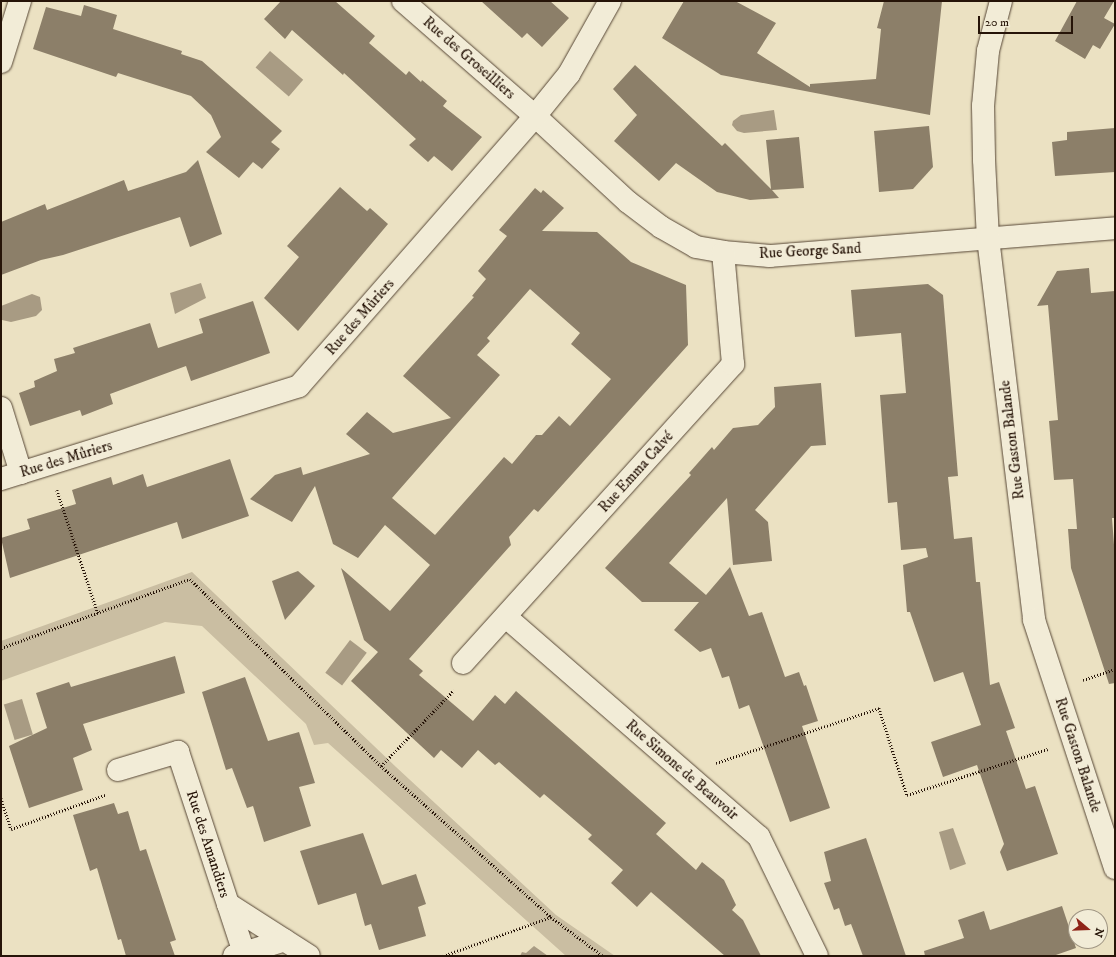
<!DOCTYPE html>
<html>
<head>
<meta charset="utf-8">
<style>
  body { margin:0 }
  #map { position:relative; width:1116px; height:957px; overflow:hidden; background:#ebe1c2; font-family:"IM FELL DW Pica",serif }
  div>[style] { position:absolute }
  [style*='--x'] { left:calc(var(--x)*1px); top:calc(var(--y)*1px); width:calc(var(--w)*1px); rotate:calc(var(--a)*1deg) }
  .green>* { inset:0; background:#cabea2 }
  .water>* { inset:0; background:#a89b83; transform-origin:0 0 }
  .building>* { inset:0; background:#8c7f69 }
  .path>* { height:2.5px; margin-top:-1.25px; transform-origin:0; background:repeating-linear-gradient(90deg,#261408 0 1px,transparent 0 3px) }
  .roads { filter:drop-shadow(0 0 1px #574736) drop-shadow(0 0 1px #574736) }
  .street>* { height:22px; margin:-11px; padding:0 11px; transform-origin:11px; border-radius:11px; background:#f2ecd7 }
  span { translate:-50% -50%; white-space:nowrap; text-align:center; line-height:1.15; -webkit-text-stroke:3px #f2ecd7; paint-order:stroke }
  .street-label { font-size:15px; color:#261408 }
  .frame { position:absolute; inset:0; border:2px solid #261408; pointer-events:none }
  .north { position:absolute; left:1068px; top:909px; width:40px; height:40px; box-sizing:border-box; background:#f2ecd7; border:1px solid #a09684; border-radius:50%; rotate:109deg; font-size:11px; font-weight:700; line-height:16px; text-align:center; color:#261408 }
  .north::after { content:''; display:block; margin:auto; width:14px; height:18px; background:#8f2418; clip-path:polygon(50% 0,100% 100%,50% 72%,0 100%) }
  .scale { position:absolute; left:978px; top:16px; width:95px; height:18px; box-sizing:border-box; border:2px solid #261408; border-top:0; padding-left:5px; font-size:12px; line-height:14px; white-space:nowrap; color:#261408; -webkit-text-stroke:3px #f2ecd7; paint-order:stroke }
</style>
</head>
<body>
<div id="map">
  <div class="green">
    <i style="clip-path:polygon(192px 572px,396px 767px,556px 915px,615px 956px,566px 956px,328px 743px,314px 745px,306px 724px,202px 626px,165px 622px,1px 681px,1px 641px)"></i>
  </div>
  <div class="water">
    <i style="left:270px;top:51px;width:44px;height:22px;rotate:41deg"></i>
    <i style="clip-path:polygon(774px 110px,777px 130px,744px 133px,737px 131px,732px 125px,733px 121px,741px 115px)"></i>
    <i style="clip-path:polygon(201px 283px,206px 298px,175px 314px,170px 293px)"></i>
    <i style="clip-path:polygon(32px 294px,40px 297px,42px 310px,36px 316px,11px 322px,2px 320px,1px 306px)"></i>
    <i style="left:350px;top:640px;width:21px;height:41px;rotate:37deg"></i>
    <i style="left:22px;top:699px;width:37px;height:19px;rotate:73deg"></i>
    <i style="clip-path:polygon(953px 828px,966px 864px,950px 870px,939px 832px)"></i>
    <i style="clip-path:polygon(534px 946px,548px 956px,520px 956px,522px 952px,526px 953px)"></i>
  </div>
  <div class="building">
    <i style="clip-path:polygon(281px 1px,335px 1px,375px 36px,369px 43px,406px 75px,409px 71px,421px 82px,422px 80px,447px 101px,443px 106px,482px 137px,452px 171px,434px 156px,428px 162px,409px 145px,416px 139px,344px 73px,343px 75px,292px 30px,285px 39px,264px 19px)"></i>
    <i style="clip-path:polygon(481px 1px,550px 1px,569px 18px,542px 47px,527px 33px,522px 38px)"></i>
    <i style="clip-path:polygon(684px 1px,735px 1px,776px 23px,757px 53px,810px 87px,810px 84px,876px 79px,881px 29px,877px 28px,884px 1px,942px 1px,930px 115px,721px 75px,662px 38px)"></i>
    <i style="clip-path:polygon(1077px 1px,1114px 1px,1104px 18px,1115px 24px,1100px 49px,1093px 45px,1085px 59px,1055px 41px)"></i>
    <i style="clip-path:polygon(84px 5px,117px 15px,113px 29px,182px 51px,181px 54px,202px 61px,282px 131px,271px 142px,280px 149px,262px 169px,253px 162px,239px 178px,206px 152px,221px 137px,211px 115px,191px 96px,118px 73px,116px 77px,33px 49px,46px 7px,81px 16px)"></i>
    <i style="clip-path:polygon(635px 65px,722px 146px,725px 143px,771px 189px,766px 140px,799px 137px,804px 188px,772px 190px,779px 198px,750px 200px,717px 192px,676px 163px,659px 181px,614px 141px,637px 115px,613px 89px)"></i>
    <i style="clip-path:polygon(929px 126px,933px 167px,913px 189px,879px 192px,874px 131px)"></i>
    <i style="clip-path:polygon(1115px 128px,1115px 172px,1055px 176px,1052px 142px,1067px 140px,1067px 132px)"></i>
    <i style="clip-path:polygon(198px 160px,222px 234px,190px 247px,180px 217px,63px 255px,41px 260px,1px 275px,1px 222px,45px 204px,47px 210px,124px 180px,128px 191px,186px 172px)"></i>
    <i style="clip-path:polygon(340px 187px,367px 211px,370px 208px,388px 224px,298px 331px,264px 298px,299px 257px,287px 246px)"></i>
    <i style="clip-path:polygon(evenodd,535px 188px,541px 193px,543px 190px,564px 208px,542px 231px,597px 232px,631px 262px,686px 285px,688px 345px,538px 512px,534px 509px,509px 537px,511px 545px,409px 659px,423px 671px,419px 675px,473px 721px,495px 695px,505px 704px,516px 691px,666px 823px,656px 834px,696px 870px,702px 862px,724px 880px,736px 905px,732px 910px,743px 920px,761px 956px,725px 956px,651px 892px,637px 907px,611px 883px,623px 870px,588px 839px,592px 835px,544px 794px,540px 798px,499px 762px,495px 765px,478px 750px,462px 768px,441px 750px,434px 758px,351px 681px,378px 652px,364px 640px,341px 568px,390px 611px,430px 565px,385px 525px,358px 558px,333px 544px,315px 486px,292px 522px,250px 499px,275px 475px,301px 467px,303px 475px,370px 454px,346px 434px,367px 412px,393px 433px,451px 418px,403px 376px,474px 297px,472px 296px,486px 279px,478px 271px,507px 236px,499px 230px,535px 188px,530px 289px,580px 333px,571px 344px,611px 379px,570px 426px,559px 416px,542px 435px,536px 435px,512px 464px,504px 457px,435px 535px,392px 498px,500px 375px,477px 355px,490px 341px,487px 338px,530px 289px)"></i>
    <i style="clip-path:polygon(1089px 268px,1091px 293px,1115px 291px,1115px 518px,1112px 518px,1115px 558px,1115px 683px,1109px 684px,1071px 568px,1068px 529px,1077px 529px,1073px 479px,1054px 480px,1049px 421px,1058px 420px,1048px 305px,1037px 306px,1057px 271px)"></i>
    <i style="clip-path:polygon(928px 284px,943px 295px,958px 476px,948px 477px,954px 539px,972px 537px,976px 582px,980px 582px,990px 685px,999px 682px,1015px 728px,1006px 731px,1026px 789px,1035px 786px,1058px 854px,1007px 871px,1000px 852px,1004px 844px,977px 765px,943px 777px,931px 742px,981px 725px,963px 672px,934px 682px,910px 612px,907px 612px,903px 565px,928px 557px,926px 548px,901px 550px,897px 502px,888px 503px,880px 395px,906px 393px,901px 333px,855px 337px,851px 290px)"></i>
    <i style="clip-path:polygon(253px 301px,270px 353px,191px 381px,186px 366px,110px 394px,113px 404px,82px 416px,80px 410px,30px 426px,19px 393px,35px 387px,34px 381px,57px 371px,54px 359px,75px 353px,73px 348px,150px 323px,158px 348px,203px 333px,199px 319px)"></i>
    <i style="clip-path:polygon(821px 383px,826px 445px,811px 446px,755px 510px,768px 522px,772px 561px,733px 565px,727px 498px,669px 563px,706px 595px,730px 567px,749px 616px,762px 612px,785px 677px,799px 672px,804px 686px,806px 685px,818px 721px,802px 726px,830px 808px,790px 822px,749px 705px,739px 709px,729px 676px,722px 678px,711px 648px,700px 652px,674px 630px,699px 602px,642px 602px,605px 568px,691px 475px,689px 473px,712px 447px,714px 450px,733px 428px,758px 425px,775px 407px,774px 387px)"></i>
    <i style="clip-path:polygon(230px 459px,249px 516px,182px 539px,177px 522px,10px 578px,1px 538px,30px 529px,27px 519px,76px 504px,72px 490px,111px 477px,113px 485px,143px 474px,147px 487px)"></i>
    <i style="clip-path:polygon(298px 571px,315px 586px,285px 620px,272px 581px)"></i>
    <i style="clip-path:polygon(175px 656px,185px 693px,83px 724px,92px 750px,73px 758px,83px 790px,29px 808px,9px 746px,47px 728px,36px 693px,69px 682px,71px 687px)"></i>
    <i style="clip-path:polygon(245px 677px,268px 741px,299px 732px,315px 783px,299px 787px,311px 826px,264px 842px,253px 806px,247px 808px,232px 768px,226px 770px,202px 692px)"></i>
    <i style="clip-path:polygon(114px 803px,118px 814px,128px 811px,140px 851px,146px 849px,176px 940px,170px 942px,175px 956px,126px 956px,121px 939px,118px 940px,97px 868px,90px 871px,73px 815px)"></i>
    <i style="clip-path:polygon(363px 833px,382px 885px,416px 874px,426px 904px,418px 907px,426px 936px,379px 950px,371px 924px,365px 926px,356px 893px,318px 905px,300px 851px)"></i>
    <i style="clip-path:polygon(866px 838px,884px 891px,906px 956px,863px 956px,851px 924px,845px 926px,839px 908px,834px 910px,824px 883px,831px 881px,824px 852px)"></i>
    <i style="clip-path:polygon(1062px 906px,1076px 948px,1053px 956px,925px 956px,924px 951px,964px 938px,958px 920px,984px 911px,990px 930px)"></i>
  </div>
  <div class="path">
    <i style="--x:57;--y:490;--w:130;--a:71.6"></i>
    <i style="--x:1;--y:648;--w:201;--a:-20.1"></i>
    <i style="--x:190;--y:579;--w:267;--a:44.4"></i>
    <i style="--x:381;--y:766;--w:227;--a:41.6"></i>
    <i style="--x:551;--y:917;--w:65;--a:36.9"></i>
    <i style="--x:1083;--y:680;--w:34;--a:-19"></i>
    <i style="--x:716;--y:763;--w:172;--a:-18.6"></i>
    <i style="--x:879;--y:708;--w:91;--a:72.2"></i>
    <i style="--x:907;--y:795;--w:148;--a:-18.1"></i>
    <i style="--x:381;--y:766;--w:105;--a:-46.2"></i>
    <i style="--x:1;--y:798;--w:33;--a:72"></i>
    <i style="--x:11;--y:829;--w:100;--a:-19.9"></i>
    <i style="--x:443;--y:956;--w:115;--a:-19.9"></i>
  </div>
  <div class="roads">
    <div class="street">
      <i style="--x:403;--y:1;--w:175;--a:41.1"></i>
      <i style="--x:535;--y:116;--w:127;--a:42.8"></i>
      <i style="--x:628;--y:202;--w:41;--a:37.1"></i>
      <i style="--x:661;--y:227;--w:40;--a:29.7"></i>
      <i style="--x:696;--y:247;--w:27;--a:10"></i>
      <i style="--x:723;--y:252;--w:47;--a:4.9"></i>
      <i style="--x:770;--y:256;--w:346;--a:-4.6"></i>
      <i style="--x:1001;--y:1;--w:52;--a:104.6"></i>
      <i style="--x:988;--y:51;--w:55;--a:95.2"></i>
      <i style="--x:983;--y:106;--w:54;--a:88.9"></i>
      <i style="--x:984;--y:160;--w:78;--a:87.1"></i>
      <i style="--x:988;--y:238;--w:385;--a:83.1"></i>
      <i style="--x:1034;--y:620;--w:261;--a:71.9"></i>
      <i style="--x:1;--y:62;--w:64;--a:-72.7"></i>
      <i style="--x:1;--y:408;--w:68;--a:72.9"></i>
      <i style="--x:1;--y:479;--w:312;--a:-17.3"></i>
      <i style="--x:299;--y:386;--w:359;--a:-48.8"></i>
      <i style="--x:535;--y:116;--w:54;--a:-51"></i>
      <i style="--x:569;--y:74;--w:84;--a:-60.7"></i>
      <i style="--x:506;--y:617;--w:335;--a:41"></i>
      <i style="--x:759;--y:837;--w:132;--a:64"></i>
      <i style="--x:463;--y:663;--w:403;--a:-47.9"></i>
      <i style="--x:733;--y:364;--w:112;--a:-95.1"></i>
      <i style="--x:118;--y:770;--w:63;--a:-16.7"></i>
      <i style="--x:178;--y:752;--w:160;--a:71.8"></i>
      <i style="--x:228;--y:904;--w:96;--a:32.7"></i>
      <i style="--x:228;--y:904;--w:52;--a:71.9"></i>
      <i style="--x:234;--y:956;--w:53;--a:-17.4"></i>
    </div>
  </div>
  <div class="street-label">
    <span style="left:469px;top:58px;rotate:41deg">Rue des Groseilliers</span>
    <span style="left:810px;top:251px;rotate:-3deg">Rue George Sand</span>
    <span style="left:360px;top:317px;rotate:-49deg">Rue des Mûriers</span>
    <span style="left:1012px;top:440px;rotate:-97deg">Rue Gaston Balande</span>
    <span style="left:66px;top:459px;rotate:-17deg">Rue des Mûriers</span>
    <span style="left:636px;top:472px;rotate:-48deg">Rue Emma Calvé</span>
    <span style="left:1078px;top:755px;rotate:72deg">Rue Gaston Balande</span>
    <span style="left:682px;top:770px;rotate:41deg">Rue Simone de Beauvoir</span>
    <span style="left:208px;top:844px;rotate:72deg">Rue des Amandiers</span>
  </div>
  <div class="frame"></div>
  <div class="north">N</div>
  <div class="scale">20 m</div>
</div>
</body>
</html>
